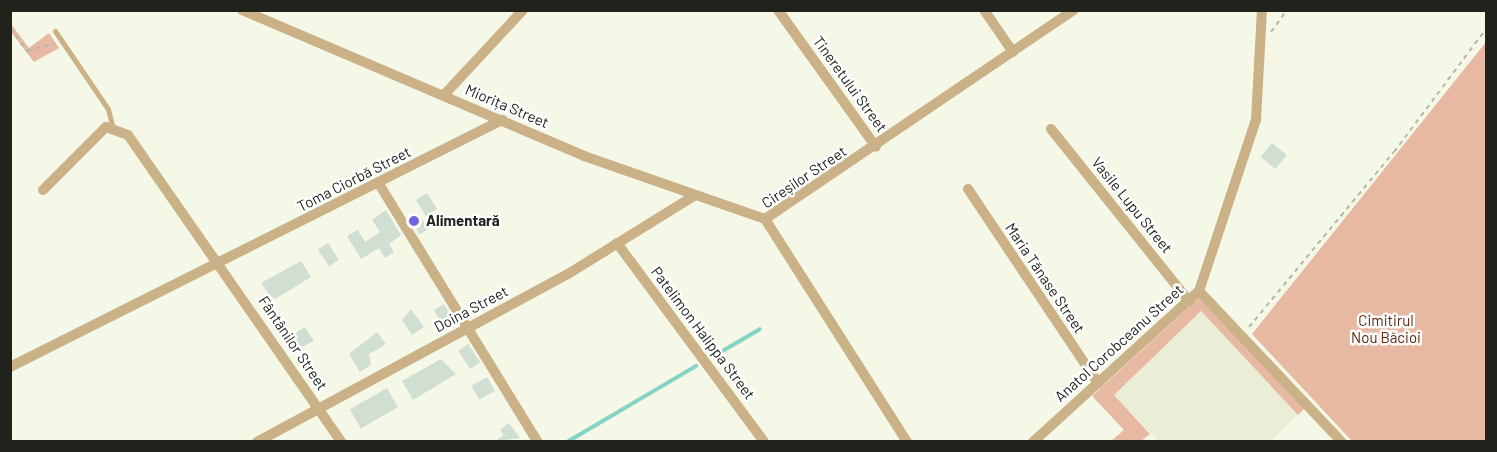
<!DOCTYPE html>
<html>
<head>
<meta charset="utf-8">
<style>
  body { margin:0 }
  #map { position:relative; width:1497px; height:452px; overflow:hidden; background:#f5f7e7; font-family:Barlow,sans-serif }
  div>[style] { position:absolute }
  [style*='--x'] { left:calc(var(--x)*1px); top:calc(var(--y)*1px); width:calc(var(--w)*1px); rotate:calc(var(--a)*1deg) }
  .built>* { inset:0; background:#eaeed7 }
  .green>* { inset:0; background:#e8b9a2 }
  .stream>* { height:4px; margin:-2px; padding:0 2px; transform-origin:2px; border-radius:2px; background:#84d3c5 }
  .building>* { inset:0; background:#d1ded2; transform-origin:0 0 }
  .path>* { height:2px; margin-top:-1px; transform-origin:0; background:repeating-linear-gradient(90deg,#b4b6a9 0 4.5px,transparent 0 9px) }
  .service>* { height:5px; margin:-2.5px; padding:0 2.5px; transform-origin:2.5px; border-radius:2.5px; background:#cab187 }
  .minor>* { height:10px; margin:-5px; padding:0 5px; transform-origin:5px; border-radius:5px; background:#cab187 }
  .dots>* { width:16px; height:16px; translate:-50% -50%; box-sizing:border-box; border:3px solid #fff; border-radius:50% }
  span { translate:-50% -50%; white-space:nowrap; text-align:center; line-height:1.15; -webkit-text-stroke:5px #fff; paint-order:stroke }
  .street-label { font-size:15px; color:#21221c }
  .poi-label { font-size:15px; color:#21221c; font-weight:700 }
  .left { translate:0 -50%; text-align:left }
  .park-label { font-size:15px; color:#5f290a }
  .frame { position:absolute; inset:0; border:12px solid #21221c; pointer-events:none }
</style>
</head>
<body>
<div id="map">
  <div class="built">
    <i style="clip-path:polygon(1201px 311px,1298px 415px,1270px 441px,1158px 441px,1114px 395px)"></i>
  </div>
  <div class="green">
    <i style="clip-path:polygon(11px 24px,29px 48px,49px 33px,59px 48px,34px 62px,11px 32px)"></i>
    <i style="clip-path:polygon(1486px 42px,1486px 441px,1352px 441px,1252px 334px)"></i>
    <i style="clip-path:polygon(1199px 298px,1305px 408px,1298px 415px,1201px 311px,1114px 395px,1150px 434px,1141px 441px,1111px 441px,1124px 430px,1092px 396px)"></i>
  </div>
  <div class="stream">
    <i style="--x:714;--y:356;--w:53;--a:-30.4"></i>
    <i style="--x:567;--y:442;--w:150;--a:-30.5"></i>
  </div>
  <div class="building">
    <i style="left:1272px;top:143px;width:19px;height:18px;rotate:39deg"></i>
    <i style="left:427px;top:193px;width:19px;height:13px;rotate:58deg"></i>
    <i style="clip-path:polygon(386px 210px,401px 235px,389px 244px,394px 252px,385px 258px,379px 248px,361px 259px,347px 236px,358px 230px,365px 242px,380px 232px,372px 220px)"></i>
    <i style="left:418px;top:213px;width:19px;height:10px;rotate:58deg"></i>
    <i style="left:328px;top:243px;width:20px;height:12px;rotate:57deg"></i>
    <i style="clip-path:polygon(301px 261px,311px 277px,275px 299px,268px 293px,261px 283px)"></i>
    <i style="left:444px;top:304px;width:21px;height:12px;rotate:59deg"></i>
    <i style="clip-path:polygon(411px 309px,424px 327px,412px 335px,402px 320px)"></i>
    <i style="clip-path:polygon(305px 327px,314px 341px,293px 351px,286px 339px)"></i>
    <i style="clip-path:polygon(377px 332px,386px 344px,369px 354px,371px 365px,360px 372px,349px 354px)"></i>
    <i style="left:468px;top:344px;width:22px;height:12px;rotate:56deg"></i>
    <i style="clip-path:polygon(441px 359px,456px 374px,413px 400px,402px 381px)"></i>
    <i style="left:487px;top:377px;width:16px;height:18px;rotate:60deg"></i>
    <i style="left:387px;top:388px;width:22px;height:43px;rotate:60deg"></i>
    <i style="clip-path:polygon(509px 423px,520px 438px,495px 441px,504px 435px,500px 430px)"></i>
  </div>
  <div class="path">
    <i style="--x:10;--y:28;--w:29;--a:54"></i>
    <i style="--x:27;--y:51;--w:29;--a:-16"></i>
    <i style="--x:1271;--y:32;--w:27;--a:-54"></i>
    <i style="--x:1249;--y:327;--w:227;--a:-50.4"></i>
    <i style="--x:1394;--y:152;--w:154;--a:-53.2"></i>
  </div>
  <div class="service">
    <i style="--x:55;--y:31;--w:94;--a:55.8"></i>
    <i style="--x:108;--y:109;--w:16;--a:76"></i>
  </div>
  <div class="minor">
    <i style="--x:242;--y:10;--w:372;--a:23.1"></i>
    <i style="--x:584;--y:156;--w:192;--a:19.2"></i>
    <i style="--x:778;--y:10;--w:168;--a:54.4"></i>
    <i style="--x:984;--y:10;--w:51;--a:55.4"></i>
    <i style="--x:444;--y:95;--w:116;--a:-47.1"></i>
    <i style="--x:1051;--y:129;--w:221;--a:51.3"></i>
    <i style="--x:379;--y:184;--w:303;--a:58.4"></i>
    <i style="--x:968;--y:189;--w:234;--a:56.2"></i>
    <i style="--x:43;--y:190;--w:89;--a:-45"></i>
    <i style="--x:106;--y:127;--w:23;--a:20"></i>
    <i style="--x:128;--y:135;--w:374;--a:55.2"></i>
    <i style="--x:765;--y:219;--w:373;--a:-34.1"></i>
    <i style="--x:765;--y:219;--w:264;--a:57.5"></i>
    <i style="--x:617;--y:243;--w:247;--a:53.5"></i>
    <i style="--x:1199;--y:291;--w:208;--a:46.6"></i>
    <i style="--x:10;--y:367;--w:551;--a:-26.66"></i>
    <i style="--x:257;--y:442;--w:353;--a:-28.4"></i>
    <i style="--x:568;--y:274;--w:148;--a:-31.8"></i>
    <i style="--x:1033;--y:442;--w:224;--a:-42.3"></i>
    <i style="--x:1199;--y:291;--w:180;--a:-71.6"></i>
    <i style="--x:1256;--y:120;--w:110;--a:-86.9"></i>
  </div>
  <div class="dots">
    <i style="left:414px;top:221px;background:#7166e1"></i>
  </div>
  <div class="street-label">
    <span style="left:850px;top:84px;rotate:54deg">Tineretului Street</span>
    <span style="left:507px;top:106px;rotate:23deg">Miorița Street</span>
    <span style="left:804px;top:177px;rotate:-34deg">Cireșilor Street</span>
    <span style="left:354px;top:179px;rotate:-27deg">Toma Ciorbă Street</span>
    <span style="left:1132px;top:205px;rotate:51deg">Vasile Lupu Street</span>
    <span style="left:1045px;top:278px;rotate:56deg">Maria Tănase Street</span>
    <span style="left:471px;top:309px;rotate:-28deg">Doina Street</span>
    <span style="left:703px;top:333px;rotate:53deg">Patelimon Halippa Street</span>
    <span style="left:293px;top:343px;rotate:56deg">Fântânilor Street</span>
    <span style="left:1119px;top:343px;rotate:-42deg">Anatol Corobceanu Street</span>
  </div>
  <div class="poi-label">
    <span class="left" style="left:426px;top:221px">Alimentară</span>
  </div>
  <div class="park-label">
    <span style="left:1386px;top:329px">Cimitirul<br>Nou Băcioi</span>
  </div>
  <div class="frame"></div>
</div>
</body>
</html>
